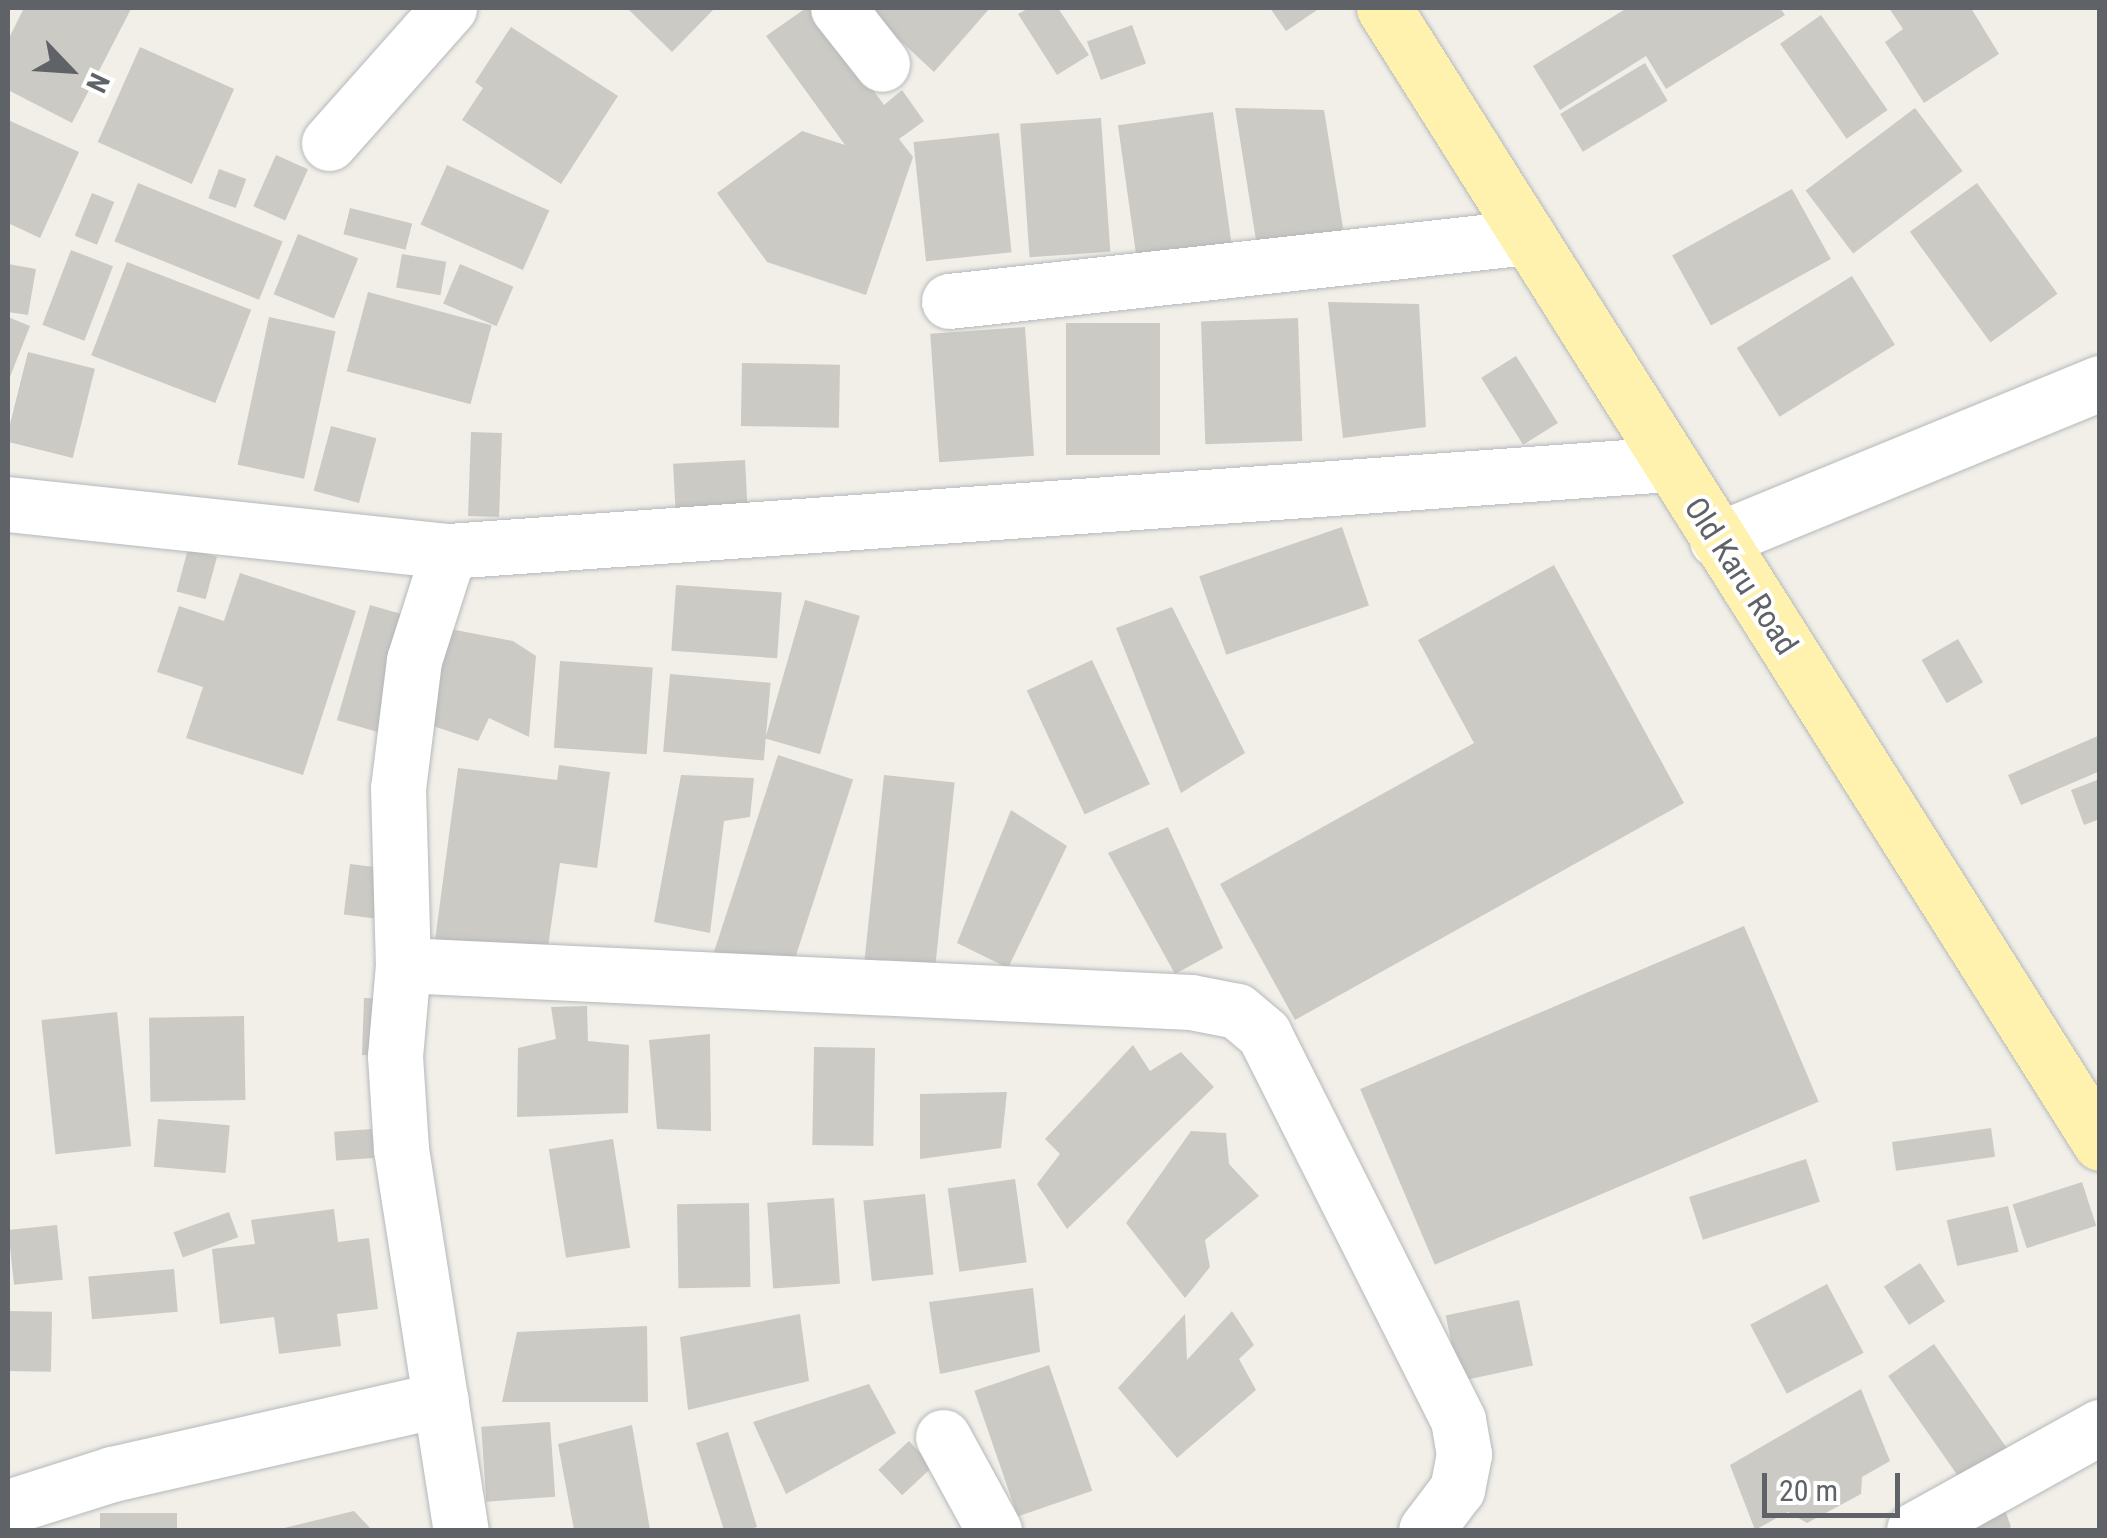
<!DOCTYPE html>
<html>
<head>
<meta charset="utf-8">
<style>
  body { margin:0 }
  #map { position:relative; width:2107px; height:1538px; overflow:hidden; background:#f1efe8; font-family:"Roboto Condensed",sans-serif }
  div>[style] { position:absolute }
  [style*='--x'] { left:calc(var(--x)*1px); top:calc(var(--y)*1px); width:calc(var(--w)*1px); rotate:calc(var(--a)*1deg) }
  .building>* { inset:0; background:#cccac5; transform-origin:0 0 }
  .roads { filter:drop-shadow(0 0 2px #b5b8bc) drop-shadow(0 0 2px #b5b8bc) }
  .minor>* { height:55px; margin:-27.5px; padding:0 27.5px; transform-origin:27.5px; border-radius:27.5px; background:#fff }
  .major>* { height:55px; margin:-27.5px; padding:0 27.5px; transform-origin:27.5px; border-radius:27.5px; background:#fff2af }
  span { translate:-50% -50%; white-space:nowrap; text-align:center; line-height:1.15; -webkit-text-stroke:8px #fff; paint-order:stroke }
  .street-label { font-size:32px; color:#5f6368 }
  .frame { position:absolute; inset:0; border:10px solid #5f6368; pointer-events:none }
  .north { position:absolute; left:20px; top:20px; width:100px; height:100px; -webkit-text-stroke:8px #fff; paint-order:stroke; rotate:115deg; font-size:28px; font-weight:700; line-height:40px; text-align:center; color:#5f6368 }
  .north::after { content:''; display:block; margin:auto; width:35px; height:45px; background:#5f6368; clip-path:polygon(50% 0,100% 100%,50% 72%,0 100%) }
  .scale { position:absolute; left:1762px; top:1473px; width:138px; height:45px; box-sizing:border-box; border:5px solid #5f6368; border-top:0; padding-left:12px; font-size:30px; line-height:35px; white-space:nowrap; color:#5f6368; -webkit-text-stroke:8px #fff; paint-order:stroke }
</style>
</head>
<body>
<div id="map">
  <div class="building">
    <i style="clip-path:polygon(24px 8px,131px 9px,72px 123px,8px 90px,8px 40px)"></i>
    <i style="clip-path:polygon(627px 8px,715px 8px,672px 52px)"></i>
    <i style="clip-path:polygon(806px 8px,814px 8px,884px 105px,902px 90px,924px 121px,899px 139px,913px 157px,866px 295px,767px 262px,717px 193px,802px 131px,845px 145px,766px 36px)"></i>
    <i style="clip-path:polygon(865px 8px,990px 8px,934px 72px)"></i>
    <i style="clip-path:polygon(1029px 8px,1058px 8px,1089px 55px,1057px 75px,1018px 14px)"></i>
    <i style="clip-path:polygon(1270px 8px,1320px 8px,1286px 31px)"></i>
    <i style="clip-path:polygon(1627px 8px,1780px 8px,1785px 15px,1666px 89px,1646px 56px,1560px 110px,1533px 66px)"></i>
    <i style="clip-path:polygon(1889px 8px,1971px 8px,1999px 54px,1924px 103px,1885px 42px,1903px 29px)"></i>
    <i style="left:1821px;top:15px;width:116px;height:50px;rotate:55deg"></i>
    <i style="left:1132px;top:25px;width:41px;height:48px;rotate:70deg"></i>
    <i style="clip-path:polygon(511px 27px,618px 96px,561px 184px,462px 120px,483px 88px,475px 82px)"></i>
    <i style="left:140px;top:47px;width:103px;height:104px;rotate:24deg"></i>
    <i style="left:1645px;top:63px;width:44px;height:99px;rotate:59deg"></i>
    <i style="clip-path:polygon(1235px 108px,1324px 110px,1344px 234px,1256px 240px)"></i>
    <i style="left:1915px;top:108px;width:79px;height:137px;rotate:53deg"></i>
    <i style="left:1213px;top:112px;width:134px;height:96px;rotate:82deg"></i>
    <i style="left:1101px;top:118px;width:134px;height:81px;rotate:86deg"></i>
    <i style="clip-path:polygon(8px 120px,79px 152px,40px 238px,8px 223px)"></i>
    <i style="left:999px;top:133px;width:120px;height:86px;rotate:84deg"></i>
    <i style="left:276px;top:155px;width:35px;height:56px;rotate:24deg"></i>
    <i style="left:447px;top:165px;width:112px;height:65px;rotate:24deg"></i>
    <i style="left:219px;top:169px;width:29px;height:31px;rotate:20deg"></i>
    <i style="left:138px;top:183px;width:156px;height:63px;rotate:22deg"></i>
    <i style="left:1977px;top:183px;width:137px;height:83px;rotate:54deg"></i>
    <i style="left:1792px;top:189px;width:80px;height:137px;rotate:61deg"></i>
    <i style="left:92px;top:193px;width:24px;height:46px;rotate:22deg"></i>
    <i style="left:350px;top:208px;width:64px;height:27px;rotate:14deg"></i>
    <i style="left:298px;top:234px;width:65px;height:65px;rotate:22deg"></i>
    <i style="left:71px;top:250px;width:45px;height:80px;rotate:21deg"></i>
    <i style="left:402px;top:254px;width:45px;height:34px;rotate:10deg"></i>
    <i style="left:127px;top:262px;width:133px;height:100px;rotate:21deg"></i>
    <i style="clip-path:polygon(8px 264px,36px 269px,28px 315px,8px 312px)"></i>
    <i style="left:460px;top:264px;width:58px;height:43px;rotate:23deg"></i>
    <i style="left:1852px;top:276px;width:81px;height:136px;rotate:58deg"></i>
    <i style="left:368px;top:292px;width:128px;height:82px;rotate:15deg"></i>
    <i style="clip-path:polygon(1328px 302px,1419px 304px,1426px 427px,1343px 438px)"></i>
    <i style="clip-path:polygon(8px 317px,30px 326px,8px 382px)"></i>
    <i style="left:269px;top:317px;width:68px;height:151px;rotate:12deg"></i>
    <i style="left:1298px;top:318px;width:123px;height:97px;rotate:88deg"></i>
    <i style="left:1066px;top:323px;width:94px;height:132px"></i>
    <i style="left:1025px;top:327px;width:129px;height:95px;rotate:86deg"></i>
    <i style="left:28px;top:352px;width:69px;height:92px;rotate:14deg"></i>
    <i style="left:1516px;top:356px;width:79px;height:41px;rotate:58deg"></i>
    <i style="left:742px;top:363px;width:98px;height:63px;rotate:1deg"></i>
    <i style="left:331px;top:426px;width:47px;height:67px;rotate:15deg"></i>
    <i style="left:471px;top:432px;width:31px;height:84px;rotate:2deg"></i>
    <i style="left:745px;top:460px;width:44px;height:72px;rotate:87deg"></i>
    <i style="left:1342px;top:527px;width:83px;height:151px;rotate:71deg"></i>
    <i style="left:188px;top:549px;width:30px;height:44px;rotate:15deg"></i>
    <i style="clip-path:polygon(1554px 565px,1684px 803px,1295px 1020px,1220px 884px,1474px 743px,1418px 640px)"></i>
    <i style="clip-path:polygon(240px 573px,356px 611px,303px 775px,186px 738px,203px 687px,157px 672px,179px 606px,224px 621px)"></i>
    <i style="left:676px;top:585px;width:106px;height:66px;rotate:4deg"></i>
    <i style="left:805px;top:600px;width:57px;height:144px;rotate:16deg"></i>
    <i style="left:370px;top:605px;width:48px;height:120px;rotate:16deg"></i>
    <i style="clip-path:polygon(1172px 607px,1245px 753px,1181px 793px,1116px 628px)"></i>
    <i style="clip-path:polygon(450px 629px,513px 641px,536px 656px,529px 737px,489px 718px,478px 741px,424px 723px)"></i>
    <i style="left:1958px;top:639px;width:50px;height:42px;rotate:60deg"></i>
    <i style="left:1092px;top:660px;width:137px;height:72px;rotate:65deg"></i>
    <i style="left:560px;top:661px;width:93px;height:87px;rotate:4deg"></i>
    <i style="left:670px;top:674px;width:101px;height:78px;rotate:5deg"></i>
    <i style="clip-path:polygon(2100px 735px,2100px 771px,2021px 805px,2008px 775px)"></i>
    <i style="left:778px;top:755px;width:79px;height:208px;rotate:18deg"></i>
    <i style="clip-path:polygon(559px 765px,610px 772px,597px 868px,560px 863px,547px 954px,435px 940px,458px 768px,557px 780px)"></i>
    <i style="clip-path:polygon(681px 775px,754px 778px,750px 817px,724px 821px,710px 933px,654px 922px)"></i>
    <i style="left:884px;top:775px;width:71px;height:186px;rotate:6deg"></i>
    <i style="clip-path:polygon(2100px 779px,2100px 819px,2084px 825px,2071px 790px)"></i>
    <i style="clip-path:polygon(1011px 810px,1067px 846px,1008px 968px,957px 943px)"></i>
    <i style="clip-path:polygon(1168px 827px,1223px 948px,1175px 974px,1108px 853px)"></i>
    <i style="left:350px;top:864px;width:33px;height:51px;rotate:7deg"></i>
    <i style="left:1744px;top:926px;width:191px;height:417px;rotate:67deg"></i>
    <i style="left:364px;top:998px;width:30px;height:57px;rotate:2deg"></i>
    <i style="clip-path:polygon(587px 1006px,588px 1041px,629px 1045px,628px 1113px,517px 1117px,518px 1048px,556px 1039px,551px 1007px)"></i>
    <i style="left:117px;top:1012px;width:135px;height:76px;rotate:84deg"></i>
    <i style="left:244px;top:1016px;width:84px;height:95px;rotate:89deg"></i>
    <i style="clip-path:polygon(710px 1034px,711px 1131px,657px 1129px,649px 1040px)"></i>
    <i style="clip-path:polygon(1133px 1045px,1150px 1071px,1181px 1052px,1214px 1087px,1067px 1229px,1037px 1184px,1060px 1154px,1045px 1139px)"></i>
    <i style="left:875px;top:1048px;width:98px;height:61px;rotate:91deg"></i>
    <i style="clip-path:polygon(1007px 1092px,1001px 1148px,920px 1159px,920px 1094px)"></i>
    <i style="left:158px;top:1119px;width:72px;height:48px;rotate:5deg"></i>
    <i style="left:1991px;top:1128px;width:29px;height:100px;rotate:82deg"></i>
    <i style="left:372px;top:1129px;width:29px;height:38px;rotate:86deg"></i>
    <i style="clip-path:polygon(1191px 1131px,1226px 1133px,1229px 1164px,1259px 1196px,1205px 1240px,1210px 1267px,1185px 1298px,1126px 1223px)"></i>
    <i style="left:613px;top:1139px;width:110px;height:65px;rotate:81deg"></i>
    <i style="left:1806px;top:1159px;width:45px;height:123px;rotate:72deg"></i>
    <i style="left:1015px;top:1179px;width:84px;height:68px;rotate:82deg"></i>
    <i style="left:2082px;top:1182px;width:46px;height:73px;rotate:72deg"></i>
    <i style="left:925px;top:1194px;width:81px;height:62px;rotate:84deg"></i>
    <i style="left:834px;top:1198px;width:86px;height:67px;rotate:86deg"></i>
    <i style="left:749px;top:1203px;width:84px;height:72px;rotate:89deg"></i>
    <i style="left:2008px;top:1206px;width:47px;height:63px;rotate:77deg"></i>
    <i style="clip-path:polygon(334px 1209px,338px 1242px,369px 1238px,378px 1309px,337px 1314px,341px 1346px,279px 1354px,274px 1317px,220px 1324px,212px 1249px,255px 1244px,251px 1220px)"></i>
    <i style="left:229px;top:1212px;width:27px;height:59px;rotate:70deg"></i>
    <i style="left:57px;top:1225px;width:55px;height:49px;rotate:84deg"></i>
    <i style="left:1920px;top:1263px;width:46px;height:43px;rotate:57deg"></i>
    <i style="left:174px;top:1269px;width:43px;height:86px;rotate:85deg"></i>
    <i style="left:1827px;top:1284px;width:78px;height:87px;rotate:62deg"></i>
    <i style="clip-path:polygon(1033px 1288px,1040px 1352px,940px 1374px,929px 1302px)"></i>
    <i style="left:1519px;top:1300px;width:67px;height:75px;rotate:78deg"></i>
    <i style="left:8px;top:1311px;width:44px;height:60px;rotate:1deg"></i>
    <i style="clip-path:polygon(1232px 1311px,1254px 1345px,1239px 1359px,1256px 1390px,1177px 1458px,1118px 1388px,1185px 1314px,1187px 1360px)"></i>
    <i style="clip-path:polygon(800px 1314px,809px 1381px,688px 1410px,680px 1337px)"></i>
    <i style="clip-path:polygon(647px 1326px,648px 1402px,502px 1402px,517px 1332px)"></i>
    <i style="left:1934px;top:1344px;width:134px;height:56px;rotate:55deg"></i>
    <i style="left:1049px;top:1365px;width:133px;height:79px;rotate:71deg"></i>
    <i style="clip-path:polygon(869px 1384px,896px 1433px,786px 1494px,753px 1422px)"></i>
    <i style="clip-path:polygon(1861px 1389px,1890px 1461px,1862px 1477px,1861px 1494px,1807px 1523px,1788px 1512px,1755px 1530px,1730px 1465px)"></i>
    <i style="left:550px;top:1422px;width:75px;height:69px;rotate:86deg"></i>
    <i style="clip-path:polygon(632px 1425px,650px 1530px,574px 1530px,558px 1444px)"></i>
    <i style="clip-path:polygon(728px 1432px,757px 1527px,745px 1530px,724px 1530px,696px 1443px)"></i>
    <i style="left:909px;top:1441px;width:35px;height:42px;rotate:47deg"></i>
    <i style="clip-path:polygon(2005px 1510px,2011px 1527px,2005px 1530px,1964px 1530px)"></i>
    <i style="clip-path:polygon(354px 1511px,372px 1530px,280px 1530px,280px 1529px)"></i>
    <i style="left:100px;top:1513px;width:77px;height:17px"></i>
  </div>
  <div class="roads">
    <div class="minor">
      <i style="--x:838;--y:8;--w:71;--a:51.8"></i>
      <i style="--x:329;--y:143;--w:181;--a:-48.4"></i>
      <i style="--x:949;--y:301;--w:583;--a:-6.31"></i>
      <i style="--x:8;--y:504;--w:443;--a:6.1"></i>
      <i style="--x:449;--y:551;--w:1224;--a:-4.08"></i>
      <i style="--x:1717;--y:540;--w:414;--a:-22.3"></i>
      <i style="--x:449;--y:551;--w:114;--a:107.8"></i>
      <i style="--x:414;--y:660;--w:129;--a:97.1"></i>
      <i style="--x:398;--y:788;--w:177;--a:88.4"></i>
      <i style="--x:403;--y:965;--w:91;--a:95"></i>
      <i style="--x:395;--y:1056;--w:93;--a:86.3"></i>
      <i style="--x:401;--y:1149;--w:386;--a:81.1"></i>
      <i style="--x:403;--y:965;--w:789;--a:2.69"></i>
      <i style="--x:1191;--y:1002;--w:47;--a:11.1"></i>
      <i style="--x:1237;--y:1011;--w:35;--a:40"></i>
      <i style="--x:1264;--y:1034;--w:432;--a:63.3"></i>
      <i style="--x:1458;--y:1420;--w:35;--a:80"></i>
      <i style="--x:1464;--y:1454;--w:36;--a:101"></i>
      <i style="--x:1457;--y:1489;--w:51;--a:127.1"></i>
      <i style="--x:943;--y:1437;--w:106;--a:61.3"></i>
      <i style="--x:8;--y:1507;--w:109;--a:-17.6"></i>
      <i style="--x:112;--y:1474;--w:337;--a:-12.8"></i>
      <i style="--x:1914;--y:1530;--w:213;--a:-29"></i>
    </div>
    <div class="major">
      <i style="--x:1384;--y:8;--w:1342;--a:57.75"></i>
    </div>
  </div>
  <div class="street-label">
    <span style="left:1741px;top:576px;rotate:57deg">Old Karu Road</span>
  </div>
  <div class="frame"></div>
  <div class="north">N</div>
  <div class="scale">20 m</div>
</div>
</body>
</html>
